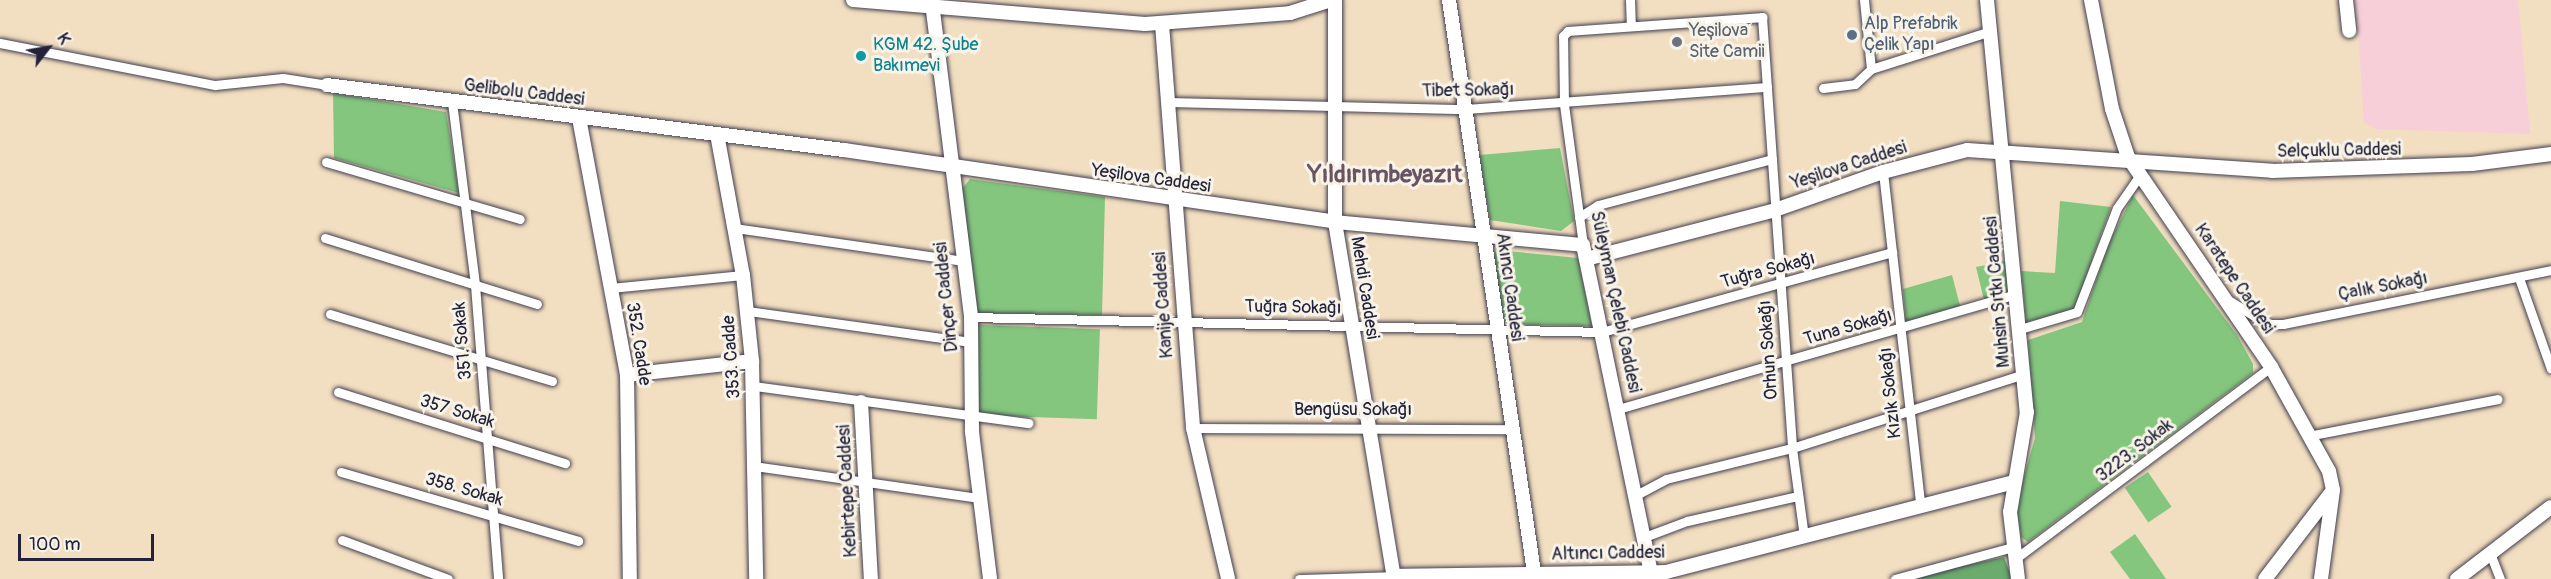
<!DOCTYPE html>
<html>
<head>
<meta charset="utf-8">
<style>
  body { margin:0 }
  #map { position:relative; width:2551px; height:579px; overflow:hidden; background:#f2dec0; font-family:Pangolin,sans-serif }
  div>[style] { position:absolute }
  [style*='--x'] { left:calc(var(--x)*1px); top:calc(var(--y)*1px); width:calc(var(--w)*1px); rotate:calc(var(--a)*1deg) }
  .built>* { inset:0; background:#f6cfd8 }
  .green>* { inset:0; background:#84c67e; transform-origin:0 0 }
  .forest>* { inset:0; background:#6bab6d }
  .roads { filter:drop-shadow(0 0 2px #413e4f) drop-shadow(0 0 2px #413e4f) }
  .street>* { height:9px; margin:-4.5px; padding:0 4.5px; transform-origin:4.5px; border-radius:4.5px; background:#fff }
  .secondary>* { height:14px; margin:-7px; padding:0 7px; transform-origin:7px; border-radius:7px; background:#fff }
  .dots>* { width:16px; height:16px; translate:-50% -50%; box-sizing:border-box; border:3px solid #f7f3e8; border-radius:50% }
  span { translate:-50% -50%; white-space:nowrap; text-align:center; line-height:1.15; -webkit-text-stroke:6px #f7f3e8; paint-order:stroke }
  .service-label { font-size:18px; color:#4e5e75 }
  .left { translate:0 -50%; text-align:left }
  .worship-label { font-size:18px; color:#5b616d }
  .culture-label { font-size:18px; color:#0d838f }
  .street-label { font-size:18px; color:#22223b }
  .district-label { font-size:24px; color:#695362; font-weight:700 }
  .north { position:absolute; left:18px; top:18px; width:60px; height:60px; -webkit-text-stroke:4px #f7f3e8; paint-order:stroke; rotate:59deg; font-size:16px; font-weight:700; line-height:24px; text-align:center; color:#22223b }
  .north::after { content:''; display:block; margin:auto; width:21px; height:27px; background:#22223b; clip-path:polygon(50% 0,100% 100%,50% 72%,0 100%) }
  .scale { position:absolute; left:18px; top:534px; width:136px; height:27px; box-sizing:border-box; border:3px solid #22223b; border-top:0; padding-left:8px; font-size:18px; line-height:21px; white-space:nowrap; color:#22223b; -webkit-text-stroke:4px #f7f3e8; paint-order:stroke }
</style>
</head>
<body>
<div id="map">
  <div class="built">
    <i style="clip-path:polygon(2356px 0,2518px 0,2530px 134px,2375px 129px,2364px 122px)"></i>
  </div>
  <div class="green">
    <i style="clip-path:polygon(333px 93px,446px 112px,459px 193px,334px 158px)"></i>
    <i style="clip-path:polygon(1560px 148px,1574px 221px,1561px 231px,1490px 220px,1479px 155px)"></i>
    <i style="clip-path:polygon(970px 179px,1105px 197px,1102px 315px,975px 313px,961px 190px)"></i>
    <i style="clip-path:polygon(2133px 195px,2237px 335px,2253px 364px,2253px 373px,2028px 542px,2021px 537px,2016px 505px,2035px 438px,2028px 340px,2082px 322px,2108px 245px)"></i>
    <i style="clip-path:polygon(2060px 201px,2111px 207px,2074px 310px,2026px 322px,2021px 271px,2055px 273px)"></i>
    <i style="clip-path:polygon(1497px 250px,1578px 258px,1592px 326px,1501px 324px,1492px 255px)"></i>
    <i style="clip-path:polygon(2006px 261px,2008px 291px,1984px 300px,1976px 267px)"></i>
    <i style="clip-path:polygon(1952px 275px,1960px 306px,1906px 323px,1903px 289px)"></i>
    <i style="left:978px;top:325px;width:122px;height:90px;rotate:2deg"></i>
    <i style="left:2148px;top:472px;width:42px;height:28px;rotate:56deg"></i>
    <i style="clip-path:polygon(2135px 534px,2166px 579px,2130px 579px,2110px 552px)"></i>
  </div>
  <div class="forest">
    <i style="clip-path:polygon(2004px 557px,2012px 579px,1917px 579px,1945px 570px)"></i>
  </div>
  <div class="roads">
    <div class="street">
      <i style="--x:1630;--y:0;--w:26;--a:88"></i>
      <i style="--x:1864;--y:0;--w:69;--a:84.2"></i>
      <i style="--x:0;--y:43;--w:219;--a:11.1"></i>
      <i style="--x:215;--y:85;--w:68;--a:-5.9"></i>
      <i style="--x:283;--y:78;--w:45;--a:9"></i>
      <i style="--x:1871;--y:69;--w:126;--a:-17.6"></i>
      <i style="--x:1823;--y:88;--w:32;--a:-7"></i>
      <i style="--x:1855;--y:84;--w:22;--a:-43"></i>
      <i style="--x:452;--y:102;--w:184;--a:82.8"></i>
      <i style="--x:475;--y:285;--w:295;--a:85.5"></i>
      <i style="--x:1169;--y:102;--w:297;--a:1.4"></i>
      <i style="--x:1466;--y:109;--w:302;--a:-4.2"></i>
      <i style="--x:326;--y:162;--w:202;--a:16.4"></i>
      <i style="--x:1883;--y:172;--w:334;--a:83.6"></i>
      <i style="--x:1579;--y:217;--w:22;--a:-32"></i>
      <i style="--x:1598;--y:205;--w:180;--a:-14.8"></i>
      <i style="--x:735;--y:228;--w:230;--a:8.2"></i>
      <i style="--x:325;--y:238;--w:222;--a:17.3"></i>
      <i style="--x:1583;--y:245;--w:142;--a:-97.7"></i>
      <i style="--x:1564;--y:104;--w:68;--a:-90.8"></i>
      <i style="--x:1563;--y:36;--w:7;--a:-45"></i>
      <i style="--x:1568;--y:31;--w:195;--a:-4.1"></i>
      <i style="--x:1762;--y:17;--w:432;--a:86"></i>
      <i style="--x:1792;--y:448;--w:90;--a:82.3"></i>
      <i style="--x:2519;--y:278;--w:96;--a:70.6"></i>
      <i style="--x:610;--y:288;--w:134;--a:-5.6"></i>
      <i style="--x:2230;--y:301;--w:44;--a:31.9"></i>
      <i style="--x:2267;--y:324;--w:16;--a:0"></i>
      <i style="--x:2283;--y:324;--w:273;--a:-11.4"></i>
      <i style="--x:748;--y:311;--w:226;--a:7.9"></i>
      <i style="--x:330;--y:314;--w:232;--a:16.8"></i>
      <i style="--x:971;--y:317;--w:631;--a:1.36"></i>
      <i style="--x:1602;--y:332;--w:301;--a:-15.4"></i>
      <i style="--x:2020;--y:329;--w:59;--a:-16.6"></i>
      <i style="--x:2077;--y:312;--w:111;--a:-69"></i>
      <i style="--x:2117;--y:208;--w:40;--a:-55.1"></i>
      <i style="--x:754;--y:386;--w:277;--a:7.7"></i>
      <i style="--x:338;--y:392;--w:238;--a:17.4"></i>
      <i style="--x:1618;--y:409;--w:415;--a:-16.1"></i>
      <i style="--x:1193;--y:428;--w:319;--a:0.2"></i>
      <i style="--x:2313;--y:435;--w:188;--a:-11"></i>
      <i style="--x:754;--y:466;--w:227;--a:8.1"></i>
      <i style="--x:341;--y:472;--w:247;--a:16.2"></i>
      <i style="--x:1638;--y:494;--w:32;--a:-28"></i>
      <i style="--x:1666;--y:479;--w:130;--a:-13.8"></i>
      <i style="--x:1792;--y:448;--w:244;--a:-17.7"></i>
      <i style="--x:1647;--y:536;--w:43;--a:-20.6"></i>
      <i style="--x:1687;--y:521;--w:114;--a:-12.7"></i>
      <i style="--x:342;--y:540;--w:113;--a:20.2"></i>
      <i style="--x:2490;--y:553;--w:28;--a:69"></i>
      <i style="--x:2015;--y:559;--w:320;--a:-36.9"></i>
      <i style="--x:1299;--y:579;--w:94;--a:-1.8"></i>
      <i style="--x:1895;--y:579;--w:122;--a:-15.2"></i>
    </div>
    <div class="secondary">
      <i style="--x:853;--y:0;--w:293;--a:4.7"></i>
      <i style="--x:1145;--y:24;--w:145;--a:-4.3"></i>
      <i style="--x:1290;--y:13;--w:43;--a:-17.6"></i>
      <i style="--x:1335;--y:0;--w:222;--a:90"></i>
      <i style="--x:1335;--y:222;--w:362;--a:80.6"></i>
      <i style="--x:1449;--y:0;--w:585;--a:81.55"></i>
      <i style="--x:1987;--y:0;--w:414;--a:84.5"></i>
      <i style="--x:2027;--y:412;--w:101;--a:99.6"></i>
      <i style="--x:2010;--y:512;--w:67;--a:83.2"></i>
      <i style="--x:2091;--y:0;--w:111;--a:79.1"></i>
      <i style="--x:2112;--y:109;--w:51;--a:71.6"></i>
      <i style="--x:2128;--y:157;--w:254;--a:55.7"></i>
      <i style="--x:2271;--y:367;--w:119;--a:60.9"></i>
      <i style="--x:2329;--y:471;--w:19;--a:78"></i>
      <i style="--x:2333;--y:490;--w:90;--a:97.7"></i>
      <i style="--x:2346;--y:0;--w:31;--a:84"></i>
      <i style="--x:933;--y:11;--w:308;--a:82.9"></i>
      <i style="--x:971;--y:317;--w:115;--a:89.5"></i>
      <i style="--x:972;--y:432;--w:148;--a:83"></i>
      <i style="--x:1162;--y:24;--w:405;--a:85.6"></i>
      <i style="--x:1193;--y:428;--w:155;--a:76.9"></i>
      <i style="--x:327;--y:85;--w:521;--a:7.17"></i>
      <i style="--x:844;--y:150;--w:496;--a:8.3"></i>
      <i style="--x:1335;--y:222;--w:249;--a:5.3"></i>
      <i style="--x:1583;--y:245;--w:341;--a:78.3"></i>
      <i style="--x:579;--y:118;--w:261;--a:79.4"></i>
      <i style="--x:627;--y:375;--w:204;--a:89.2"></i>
      <i style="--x:717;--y:134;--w:143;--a:79.6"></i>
      <i style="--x:743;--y:275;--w:86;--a:84"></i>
      <i style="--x:752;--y:361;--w:218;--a:88.9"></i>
      <i style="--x:1586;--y:259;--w:195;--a:-14.5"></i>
      <i style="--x:1775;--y:210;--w:114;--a:-19.4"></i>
      <i style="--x:1883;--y:172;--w:87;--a:-14.7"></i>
      <i style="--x:1967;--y:150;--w:306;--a:3.9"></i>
      <i style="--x:2272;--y:171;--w:200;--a:-2"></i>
      <i style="--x:2472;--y:164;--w:80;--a:-7.2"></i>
      <i style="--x:627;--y:375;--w:126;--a:-6.4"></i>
      <i style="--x:861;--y:402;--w:177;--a:86.8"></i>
      <i style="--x:1393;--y:576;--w:273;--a:-0.8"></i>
      <i style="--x:1666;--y:572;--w:359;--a:-14.5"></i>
      <i style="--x:2265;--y:579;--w:108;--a:-52.5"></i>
      <i style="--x:2457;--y:579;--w:118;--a:-37.5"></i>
    </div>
  </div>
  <div class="dots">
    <i style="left:1852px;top:35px;background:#5c6f8a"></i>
    <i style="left:1677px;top:42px;background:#6b7280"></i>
    <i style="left:861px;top:56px;background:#0f9aa8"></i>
  </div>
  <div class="service-label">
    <span class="left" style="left:1864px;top:35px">Alp Prefabrik<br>Çelik Yapı</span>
  </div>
  <div class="worship-label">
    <span class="left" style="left:1689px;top:42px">Yeşilova<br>Site Camii</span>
  </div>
  <div class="culture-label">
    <span class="left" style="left:873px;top:56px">KGM 42. Şube<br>Bakımevi</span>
  </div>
  <div class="street-label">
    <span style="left:1468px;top:91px;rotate:-1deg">Tibet Sokağı</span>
    <span style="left:524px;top:93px;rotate:7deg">Gelibolu Caddesi</span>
    <span style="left:2339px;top:151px;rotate:-1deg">Selçuklu Caddesi</span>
    <span style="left:1849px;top:166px;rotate:-18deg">Yeşilova Caddesi</span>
    <span style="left:1151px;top:179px;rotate:8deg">Yeşilova Caddesi</span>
    <span style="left:1768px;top:271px;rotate:-15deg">Tuğra Sokağı</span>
    <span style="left:2234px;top:279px;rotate:56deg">Karatepe Caddesi</span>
    <span style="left:1509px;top:287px;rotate:82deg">Akıncı Caddesi</span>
    <span style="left:2383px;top:287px;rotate:-11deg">Çalık Sokağı</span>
    <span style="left:1364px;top:288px;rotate:81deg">Mehdi Caddesi</span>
    <span style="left:1998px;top:292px;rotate:-95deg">Muhsin Sıtkı Caddesi</span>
    <span style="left:947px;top:297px;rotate:-96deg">Dinçer Caddesi</span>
    <span style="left:1615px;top:302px;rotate:78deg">Süleyman Çelebi Caddesi</span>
    <span style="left:1164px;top:305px;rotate:-94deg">Kanije Caddesi</span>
    <span style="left:1293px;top:308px;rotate:1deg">Tuğra Sokağı</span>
    <span style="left:1848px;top:328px;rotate:-16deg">Tuna Sokağı</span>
    <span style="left:463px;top:341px;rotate:-95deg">351. Sokak</span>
    <span style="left:638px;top:344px;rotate:81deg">352. Cadde</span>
    <span style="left:1769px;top:350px;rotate:-94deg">Orhun Sokağı</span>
    <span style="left:732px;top:357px;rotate:-94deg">353. Cadde</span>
    <span style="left:1891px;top:393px;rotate:-96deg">Kızık Sokağı</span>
    <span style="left:1353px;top:410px">Bengüsu Sokağı</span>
    <span style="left:457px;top:412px;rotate:17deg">357 Sokak</span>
    <span style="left:2135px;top:451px;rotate:-37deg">3223. Sokak</span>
    <span style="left:464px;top:490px;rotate:16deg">358. Sokak</span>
    <span style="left:848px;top:491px;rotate:-93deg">Kebirtepe Caddesi</span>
    <span style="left:1608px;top:554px;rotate:-1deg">Altıncı Caddesi</span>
  </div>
  <div class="district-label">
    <span style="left:1385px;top:175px">Yıldırımbeyazıt</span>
  </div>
  <div class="north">K</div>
  <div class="scale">100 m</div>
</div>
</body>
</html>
